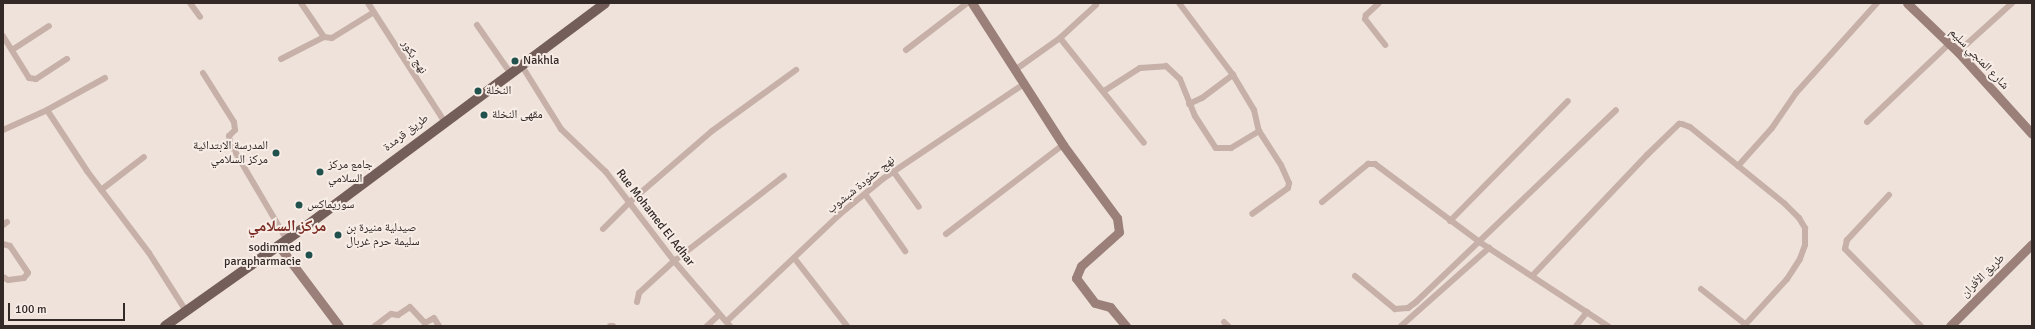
<!DOCTYPE html>
<html>
<head>
<meta charset="utf-8">
<style>
  body { margin:0 }
  #map { position:relative; width:2035px; height:329px; overflow:hidden; background:#efe2da; font-family:Signika,"Noto Naskh Arabic",sans-serif }
  div>[style] { position:absolute }
  [style*='--x'] { left:calc(var(--x)*1px); top:calc(var(--y)*1px); width:calc(var(--w)*1px); rotate:calc(var(--a)*1deg) }
  .street>* { height:6px; margin:-3px; padding:0 3px; transform-origin:3px; border-radius:3px; background:#c6b0a7 }
  .secondary>* { height:9px; margin:-4.5px; padding:0 4.5px; transform-origin:4.5px; border-radius:4.5px; background:#9a8079 }
  .primary>* { height:10px; margin:-5px; padding:0 5px; transform-origin:5px; border-radius:5px; background:#745e59 }
  .dots>* { width:11px; height:11px; translate:-50% -50%; box-sizing:border-box; border:2px solid #f7ede6; border-radius:50% }
  span { translate:-50% -50%; white-space:nowrap; text-align:center; line-height:1.15; -webkit-text-stroke:4px #f7ede6; paint-order:stroke }
  .street-label { font-size:12px; color:#332927 }
  .poi-label { font-size:12px; color:#332927 }
  .left { translate:0 -50%; text-align:left }
  .right { translate:-100% -50%; text-align:right }
  .district-label { font-size:16px; color:#7c2e26; font-weight:700 }
  .frame { position:absolute; inset:0; border:4px solid #332927; pointer-events:none }
  .scale { position:absolute; left:8px; top:303px; width:117px; height:18px; box-sizing:border-box; border:2px solid #332927; border-top:0; padding-left:5px; font-size:12px; line-height:14px; white-space:nowrap; color:#332927; -webkit-text-stroke:3px #f7ede6; paint-order:stroke }
</style>
</head>
<body>
<div id="map">
  <div class="street">
    <i style="--x:190;--y:3;--w:17;--a:54"></i>
    <i style="--x:301;--y:3;--w:41;--a:55.9"></i>
    <i style="--x:368;--y:3;--w:140;--a:57.2"></i>
    <i style="--x:1179;--y:3;--w:90;--a:53.1"></i>
    <i style="--x:1379;--y:3;--w:18;--a:137"></i>
    <i style="--x:1366;--y:15;--w:4;--a:104"></i>
    <i style="--x:1365;--y:19;--w:33;--a:52"></i>
    <i style="--x:477;--y:25;--w:60;--a:55.2"></i>
    <i style="--x:3;--y:36;--w:49;--a:58.2"></i>
    <i style="--x:29;--y:78;--w:7;--a:8"></i>
    <i style="--x:36;--y:79;--w:37;--a:-33"></i>
    <i style="--x:1060;--y:38;--w:134;--a:51.3"></i>
    <i style="--x:12;--y:50;--w:44;--a:-33"></i>
    <i style="--x:906;--y:50;--w:77;--a:-37.6"></i>
    <i style="--x:1958;--y:52;--w:73;--a:-42.2"></i>
    <i style="--x:281;--y:59;--w:48;--a:-27.1"></i>
    <i style="--x:324;--y:37;--w:8;--a:7"></i>
    <i style="--x:332;--y:38;--w:49;--a:-31.8"></i>
    <i style="--x:522;--y:66;--w:74;--a:58.2"></i>
    <i style="--x:561;--y:129;--w:62;--a:43.7"></i>
    <i style="--x:606;--y:172;--w:112;--a:52.6"></i>
    <i style="--x:674;--y:261;--w:86;--a:49.3"></i>
    <i style="--x:1015;--y:70;--w:55;--a:-35.4"></i>
    <i style="--x:1060;--y:38;--w:49;--a:-42.5"></i>
    <i style="--x:203;--y:73;--w:58;--a:57.7"></i>
    <i style="--x:234;--y:122;--w:8;--a:83"></i>
    <i style="--x:235;--y:130;--w:8;--a:135"></i>
    <i style="--x:229;--y:136;--w:7;--a:82"></i>
    <i style="--x:230;--y:143;--w:113;--a:59.6"></i>
    <i style="--x:105;--y:78;--w:66;--a:151.1"></i>
    <i style="--x:47;--y:110;--w:73;--a:56.7"></i>
    <i style="--x:87;--y:171;--w:103;--a:52.9"></i>
    <i style="--x:149;--y:253;--w:69;--a:57.5"></i>
    <i style="--x:1104;--y:91;--w:43;--a:-32.6"></i>
    <i style="--x:1140;--y:68;--w:26;--a:-4"></i>
    <i style="--x:1166;--y:66;--w:19;--a:43"></i>
    <i style="--x:1180;--y:79;--w:40;--a:68"></i>
    <i style="--x:1195;--y:116;--w:38;--a:57"></i>
    <i style="--x:1216;--y:148;--w:15;--a:0"></i>
    <i style="--x:1231;--y:148;--w:33;--a:-31"></i>
    <i style="--x:1259;--y:131;--w:40;--a:57.1"></i>
    <i style="--x:1281;--y:165;--w:20;--a:66"></i>
    <i style="--x:1289;--y:183;--w:5;--a:101"></i>
    <i style="--x:1288;--y:188;--w:44;--a:144.2"></i>
    <i style="--x:1189;--y:104;--w:14;--a:-25"></i>
    <i style="--x:1202;--y:98;--w:39;--a:-37"></i>
    <i style="--x:1233;--y:75;--w:41;--a:59"></i>
    <i style="--x:1254;--y:110;--w:22;--a:77"></i>
    <i style="--x:1867;--y:122;--w:113;--a:-43.6"></i>
    <i style="--x:3;--y:130;--w:48;--a:-24.4"></i>
    <i style="--x:1738;--y:166;--w:51;--a:-48.2"></i>
    <i style="--x:1772;--y:128;--w:42;--a:-55.6"></i>
    <i style="--x:1796;--y:93;--w:121;--a:-48"></i>
    <i style="--x:893;--y:171;--w:44;--a:54.2"></i>
    <i style="--x:101;--y:190;--w:54;--a:-37.5"></i>
    <i style="--x:865;--y:194;--w:70;--a:54.9"></i>
    <i style="--x:1889;--y:195;--w:62;--a:133"></i>
    <i style="--x:1847;--y:240;--w:9;--a:103"></i>
    <i style="--x:1845;--y:249;--w:108;--a:45.4"></i>
    <i style="--x:1322;--y:202;--w:60;--a:-39.6"></i>
    <i style="--x:1368;--y:164;--w:7;--a:0"></i>
    <i style="--x:1375;--y:164;--w:132;--a:36.7"></i>
    <i style="--x:1481;--y:243;--w:152;--a:33.2"></i>
    <i style="--x:1450;--y:221;--w:168;--a:-45.5"></i>
    <i style="--x:3;--y:225;--w:5;--a:-37"></i>
    <i style="--x:603;--y:229;--w:40;--a:-45"></i>
    <i style="--x:631;--y:201;--w:107;--a:-40.8"></i>
    <i style="--x:712;--y:131;--w:104;--a:-36"></i>
    <i style="--x:946;--y:234;--w:147;--a:-37.3"></i>
    <i style="--x:3;--y:244;--w:7;--a:16"></i>
    <i style="--x:10;--y:246;--w:32;--a:56"></i>
    <i style="--x:28;--y:273;--w:6;--a:129"></i>
    <i style="--x:24;--y:278;--w:16;--a:173"></i>
    <i style="--x:8;--y:280;--w:6;--a:-149"></i>
    <i style="--x:795;--y:259;--w:85;--a:52.2"></i>
    <i style="--x:1533;--y:275;--w:166;--a:-46.5"></i>
    <i style="--x:1647;--y:155;--w:45;--a:-44.1"></i>
    <i style="--x:1679;--y:124;--w:3;--a:0"></i>
    <i style="--x:1682;--y:124;--w:9;--a:21"></i>
    <i style="--x:1690;--y:127;--w:122;--a:39"></i>
    <i style="--x:1785;--y:204;--w:20;--a:45"></i>
    <i style="--x:1799;--y:218;--w:12;--a:59"></i>
    <i style="--x:1805;--y:228;--w:17;--a:90"></i>
    <i style="--x:1805;--y:245;--w:15;--a:110"></i>
    <i style="--x:1800;--y:259;--w:24;--a:123"></i>
    <i style="--x:1787;--y:279;--w:64;--a:132.5"></i>
    <i style="--x:1355;--y:276;--w:52;--a:39.5"></i>
    <i style="--x:1395;--y:309;--w:13;--a:-4"></i>
    <i style="--x:1408;--y:308;--w:10;--a:-37"></i>
    <i style="--x:1416;--y:302;--w:277;--a:-43.8"></i>
    <i style="--x:1701;--y:289;--w:56;--a:38.5"></i>
    <i style="--x:637;--y:302;--w:9;--a:-77"></i>
    <i style="--x:639;--y:293;--w:47;--a:-42.4"></i>
    <i style="--x:674;--y:261;--w:139;--a:-37.7"></i>
    <i style="--x:727;--y:321;--w:154;--a:-43.4"></i>
    <i style="--x:839;--y:215;--w:58;--a:-39.4"></i>
    <i style="--x:884;--y:178;--w:169;--a:-33.9"></i>
    <i style="--x:1224;--y:322;--w:6;--a:45"></i>
    <i style="--x:375;--y:326;--w:20;--a:-37"></i>
    <i style="--x:391;--y:314;--w:7;--a:8"></i>
    <i style="--x:398;--y:315;--w:14;--a:-34"></i>
    <i style="--x:410;--y:307;--w:22;--a:47"></i>
    <i style="--x:425;--y:323;--w:10;--a:-29"></i>
    <i style="--x:434;--y:318;--w:9;--a:58"></i>
    <i style="--x:610;--y:326;--w:3;--a:0"></i>
    <i style="--x:707;--y:326;--w:16;--a:-43"></i>
    <i style="--x:1401;--y:326;--w:118;--a:-41.6"></i>
    <i style="--x:1576;--y:326;--w:18;--a:-52"></i>
  </div>
  <div class="secondary">
    <i style="--x:972;--y:3;--w:169;--a:57.3"></i>
    <i style="--x:1063;--y:145;--w:91;--a:53.5"></i>
    <i style="--x:1117;--y:218;--w:14;--a:82"></i>
    <i style="--x:1119;--y:232;--w:51;--a:138.2"></i>
    <i style="--x:1081;--y:266;--w:13;--a:113"></i>
    <i style="--x:1076;--y:278;--w:31;--a:53"></i>
    <i style="--x:1095;--y:303;--w:16;--a:15"></i>
    <i style="--x:1110;--y:307;--w:25;--a:50"></i>
    <i style="--x:1907;--y:3;--w:71;--a:43.9"></i>
    <i style="--x:1958;--y:52;--w:110;--a:47.9"></i>
    <i style="--x:279;--y:246;--w:100;--a:53.1"></i>
    <i style="--x:1950;--y:326;--w:116;--a:-45"></i>
  </div>
  <div class="primary">
    <i style="--x:165;--y:326;--w:176;--a:-35.3"></i>
    <i style="--x:309;--y:224;--w:369;--a:-36.7"></i>
  </div>
  <div class="dots">
    <i style="left:515px;top:61px;background:#20514d"></i>
    <i style="left:478px;top:91px;background:#20514d"></i>
    <i style="left:484px;top:115px;background:#20514d"></i>
    <i style="left:276px;top:153px;background:#20514d"></i>
    <i style="left:320px;top:172px;background:#20514d"></i>
    <i style="left:299px;top:205px;background:#20514d"></i>
    <i style="left:338px;top:235px;background:#20514d"></i>
    <i style="left:309px;top:255px;background:#20514d"></i>
  </div>
  <div class="street-label">
    <span style="left:414px;top:57px;rotate:58deg">نهج بكور</span>
    <span style="left:1979px;top:59px;rotate:46deg">شارع المنجي سليم</span>
    <span style="left:406px;top:133px;rotate:-37deg">طريق قرمدة</span>
    <span style="left:861px;top:185px;rotate:-39deg">نهج حمّودة شبشوب</span>
    <span style="left:655px;top:218px;rotate:52deg">Rue Mohamed El Adhar</span>
    <span style="left:1983px;top:276px;rotate:-45deg">طريق الأفران</span>
  </div>
  <div class="poi-label">
    <span class="left" style="left:523px;top:61px">Nakhla</span>
    <span class="left" style="left:486px;top:91px">النخلة</span>
    <span class="left" style="left:492px;top:115px">مقهى النخلة</span>
    <span class="right" style="left:268px;top:153px">المدرسة الابتدائية<br>مركز السلامي</span>
    <span class="left" style="left:328px;top:172px">جامع مركز<br>السلامي</span>
    <span class="left" style="left:307px;top:205px">سوريماكس</span>
    <span class="left" style="left:346px;top:235px">صيدلية منيرة بن<br>سليمة حرم غربال</span>
    <span class="right" style="left:301px;top:255px">sodimmed<br>parapharmacie</span>
  </div>
  <div class="district-label">
    <span style="left:287px;top:226px">مركز السلامي</span>
  </div>
  <div class="frame"></div>
  <div class="scale">100 m</div>
</div>
</body>
</html>
